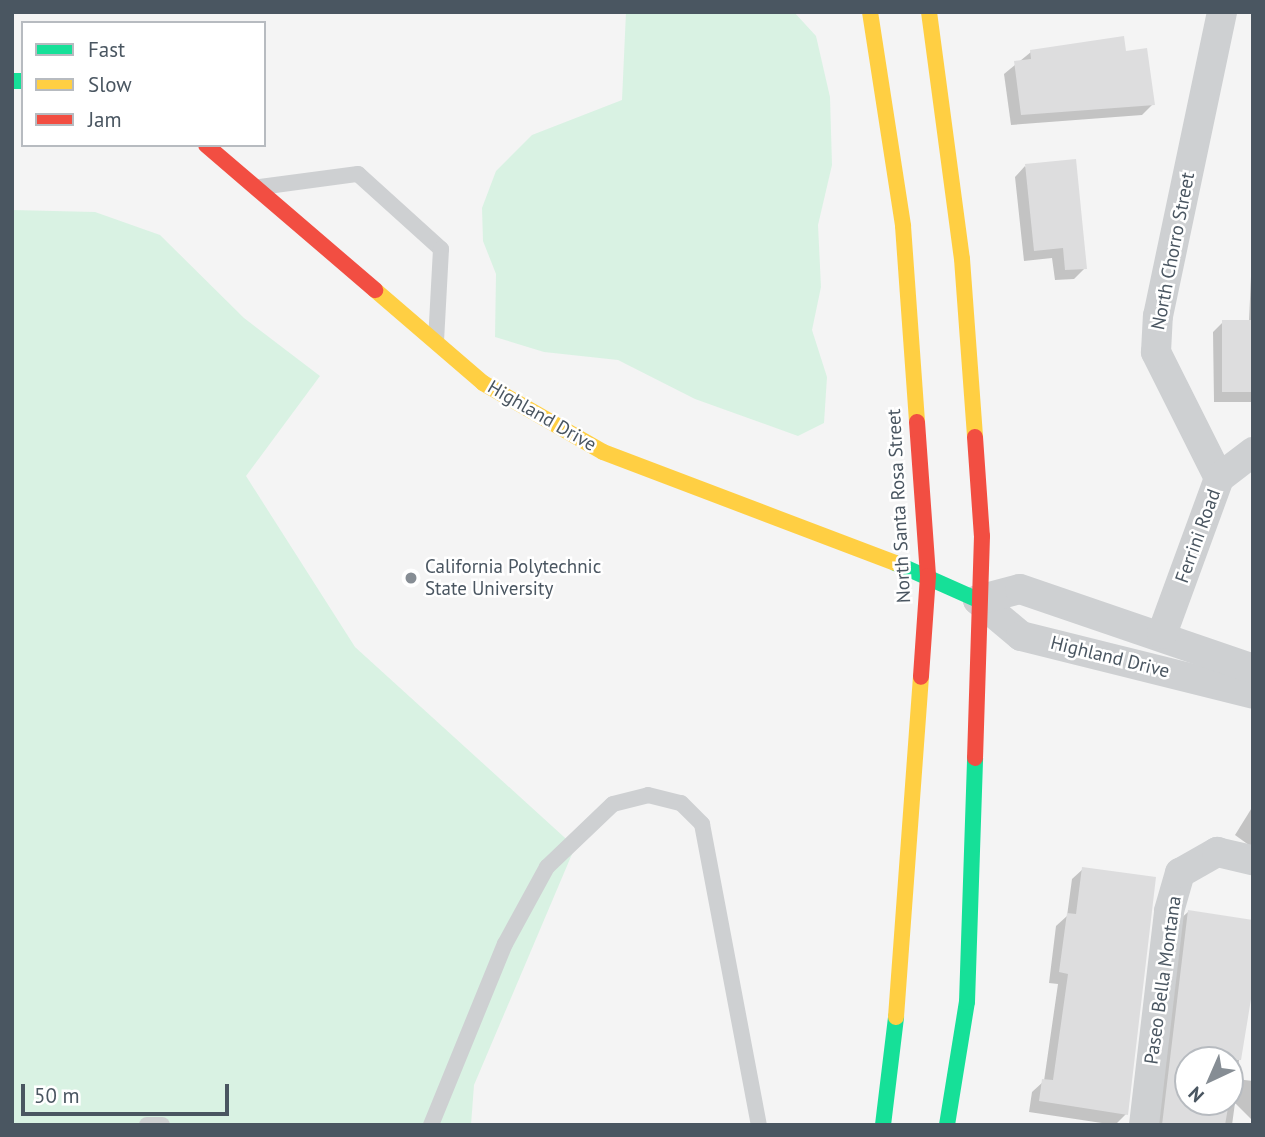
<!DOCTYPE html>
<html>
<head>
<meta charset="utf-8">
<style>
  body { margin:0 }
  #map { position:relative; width:1265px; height:1137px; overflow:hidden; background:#f4f4f4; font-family:"PT Sans",sans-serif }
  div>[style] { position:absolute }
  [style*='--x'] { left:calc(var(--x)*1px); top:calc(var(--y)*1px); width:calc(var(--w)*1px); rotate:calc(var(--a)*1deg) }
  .green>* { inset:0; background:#d9f2e3 }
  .shadow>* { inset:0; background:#0003 }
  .building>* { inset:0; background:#ddddde; transform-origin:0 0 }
  .lane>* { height:16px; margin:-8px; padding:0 8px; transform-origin:8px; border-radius:8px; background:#ced0d2 }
  .street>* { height:30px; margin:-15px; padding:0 15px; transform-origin:15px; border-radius:15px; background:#ced0d2 }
  .fast>* { height:16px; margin:-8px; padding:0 8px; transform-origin:8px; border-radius:8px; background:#16e098 }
  .slow>* { height:16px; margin:-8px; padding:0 8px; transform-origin:8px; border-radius:8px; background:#ffcf43 }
  .jam>* { height:16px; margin:-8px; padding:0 8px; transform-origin:8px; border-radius:8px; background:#f24e42 }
  .dots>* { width:19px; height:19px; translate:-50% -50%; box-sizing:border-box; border:4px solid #fff; border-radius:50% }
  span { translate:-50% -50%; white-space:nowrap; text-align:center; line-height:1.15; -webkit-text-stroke:5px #fff; paint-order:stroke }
  .street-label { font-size:19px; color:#4a5661 }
  .poi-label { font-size:19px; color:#4a5661 }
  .left { translate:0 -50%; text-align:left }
  .frame { position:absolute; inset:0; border:14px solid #4a5661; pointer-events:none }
  .legend { position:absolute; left:21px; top:21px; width:245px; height:126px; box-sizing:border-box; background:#fff; border:2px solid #b7bbc0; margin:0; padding:9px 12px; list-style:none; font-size:21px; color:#4a5661 }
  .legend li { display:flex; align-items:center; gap:14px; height:35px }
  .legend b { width:35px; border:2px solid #b7bbc0 }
  .north { position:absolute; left:1174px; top:1046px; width:70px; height:70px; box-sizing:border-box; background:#fff; border:2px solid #b7bbc0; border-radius:50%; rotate:224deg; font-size:19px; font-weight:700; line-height:28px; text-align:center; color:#4a5661 }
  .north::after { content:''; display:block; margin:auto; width:24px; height:32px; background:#868d94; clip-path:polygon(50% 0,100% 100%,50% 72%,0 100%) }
  .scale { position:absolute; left:21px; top:1084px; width:208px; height:32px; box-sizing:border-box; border:4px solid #4a5661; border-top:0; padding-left:9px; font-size:21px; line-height:24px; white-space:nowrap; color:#4a5661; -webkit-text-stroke:5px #fff; paint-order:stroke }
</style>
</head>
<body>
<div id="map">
  <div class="green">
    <i style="clip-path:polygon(626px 12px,794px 12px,816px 36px,830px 97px,832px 165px,818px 225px,821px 287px,812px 330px,827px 377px,824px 423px,798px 436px,695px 399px,618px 360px,544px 352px,495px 337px,496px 274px,483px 241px,482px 208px,496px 171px,532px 135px,622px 100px)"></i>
    <i style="clip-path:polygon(12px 210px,95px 212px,160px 235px,244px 318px,320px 376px,246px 476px,355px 647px,575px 847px,474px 1085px,471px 1125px,12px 1125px)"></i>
  </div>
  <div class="shadow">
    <i style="clip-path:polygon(1031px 52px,1125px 53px,1153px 104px,1142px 115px,1011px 125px,1004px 74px)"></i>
    <i style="clip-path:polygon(1025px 166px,1085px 268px,1074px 279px,1055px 280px,1052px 258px,1024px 261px,1015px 177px)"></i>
    <i style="clip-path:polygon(1253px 232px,1253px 402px,1214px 402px,1213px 332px,1223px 322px,1249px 321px)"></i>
    <i style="clip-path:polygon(1253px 806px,1253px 848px,1235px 835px)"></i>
    <i style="clip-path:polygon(1083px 869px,1126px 1114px,1115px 1125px,1029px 1112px,1032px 1092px,1044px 1081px,1058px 984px,1049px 983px,1056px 926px,1067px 916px,1072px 879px)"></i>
    <i style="clip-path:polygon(evenodd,1188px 912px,1253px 973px,1236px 1079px,1253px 1081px,1253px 1121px,1235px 1103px,1232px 1125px,1155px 1125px,1177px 922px,1188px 912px,1188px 1060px,1230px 1060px,1230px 1102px,1188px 1102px,1188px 1060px)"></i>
  </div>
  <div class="building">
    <i style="clip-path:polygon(1124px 36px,1126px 51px,1147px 48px,1155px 105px,1021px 115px,1014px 61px,1031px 59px,1030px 50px)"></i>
    <i style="clip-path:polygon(1076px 159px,1087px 269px,1065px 270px,1063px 248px,1034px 251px,1025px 164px)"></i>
    <i style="left:1222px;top:320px;width:31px;height:72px"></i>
    <i style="clip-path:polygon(1082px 867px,1156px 877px,1128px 1115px,1039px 1101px,1042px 1079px,1053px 1080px,1068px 974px,1059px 972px,1067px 913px,1076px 914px)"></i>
    <i style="clip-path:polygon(1188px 910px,1253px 920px,1253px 987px,1241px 1060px,1188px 1060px,1188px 1102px,1229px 1102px,1225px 1125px,1162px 1125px)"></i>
  </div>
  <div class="lane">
    <i style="--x:260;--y:187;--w:99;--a:-7.6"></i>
    <i style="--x:358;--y:174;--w:112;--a:42.1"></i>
    <i style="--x:441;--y:249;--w:91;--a:93.1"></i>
    <i style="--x:147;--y:1125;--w:15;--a:0"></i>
    <i style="--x:431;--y:1125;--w:196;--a:-67.8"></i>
    <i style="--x:505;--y:944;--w:88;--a:-61.4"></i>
    <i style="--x:547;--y:867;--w:91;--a:-43.7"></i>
    <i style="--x:613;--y:804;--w:36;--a:-14"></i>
    <i style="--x:648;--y:795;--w:34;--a:14"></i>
    <i style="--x:681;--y:803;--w:30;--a:45"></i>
    <i style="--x:702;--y:824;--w:306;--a:79.3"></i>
  </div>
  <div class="street">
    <i style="--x:1219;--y:478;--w:141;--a:-116.6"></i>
    <i style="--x:1156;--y:352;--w:36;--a:-87"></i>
    <i style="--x:1158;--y:316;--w:311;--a:-78.1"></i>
    <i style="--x:978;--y:600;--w:56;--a:39.9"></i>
    <i style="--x:1021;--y:636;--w:239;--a:14"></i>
    <i style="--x:978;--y:600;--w:43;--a:-14.7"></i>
    <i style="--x:1020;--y:589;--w:246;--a:18.9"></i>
    <i style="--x:1162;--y:634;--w:166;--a:-69.9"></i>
    <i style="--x:1219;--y:478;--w:43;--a:-37.4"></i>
    <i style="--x:1144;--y:1125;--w:215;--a:-83.3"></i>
    <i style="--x:1169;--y:911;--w:40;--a:-74"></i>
    <i style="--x:1180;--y:873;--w:43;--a:-29.6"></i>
    <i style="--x:1217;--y:852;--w:37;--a:13"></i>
  </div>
  <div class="fast">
    <i style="--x:12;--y:81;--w:11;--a:0"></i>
    <i style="--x:895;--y:563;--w:91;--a:24"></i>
    <i style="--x:883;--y:1125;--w:109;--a:-83.1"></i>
    <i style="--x:947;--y:1125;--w:125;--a:-80.8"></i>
    <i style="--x:967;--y:1002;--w:244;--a:-88.1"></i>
  </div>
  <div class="slow">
    <i style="--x:870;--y:12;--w:217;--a:81.2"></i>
    <i style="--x:903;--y:226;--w:196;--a:85.9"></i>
    <i style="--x:929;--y:12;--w:249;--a:82.4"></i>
    <i style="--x:962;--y:259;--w:178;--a:85.8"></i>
    <i style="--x:375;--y:290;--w:143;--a:40.7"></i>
    <i style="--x:483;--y:383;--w:138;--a:29.9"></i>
    <i style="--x:603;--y:452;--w:312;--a:20.8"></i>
    <i style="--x:896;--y:1017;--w:341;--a:-85.8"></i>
  </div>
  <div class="jam">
    <i style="--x:206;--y:145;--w:223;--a:40.6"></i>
    <i style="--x:917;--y:422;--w:154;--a:85.9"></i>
    <i style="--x:928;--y:576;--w:101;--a:94"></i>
    <i style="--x:975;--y:437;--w:99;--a:86"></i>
    <i style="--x:982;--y:536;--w:222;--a:91.8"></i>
  </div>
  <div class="dots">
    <i style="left:411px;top:578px;background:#868d94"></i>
  </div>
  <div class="street-label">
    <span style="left:1173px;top:251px;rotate:-79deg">North Chorro Street</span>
    <span style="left:542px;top:416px;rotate:30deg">Highland Drive</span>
    <span style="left:899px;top:506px;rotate:-93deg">North Santa Rosa Street</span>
    <span style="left:1198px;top:536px;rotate:-70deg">Ferrini Road</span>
    <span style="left:1110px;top:657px;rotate:14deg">Highland Drive</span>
    <span style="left:1163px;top:980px;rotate:-82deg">Paseo Bella Montana</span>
  </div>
  <div class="poi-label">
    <span class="left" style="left:425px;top:578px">California Polytechnic<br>State University</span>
  </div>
  <div class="frame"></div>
  <ul class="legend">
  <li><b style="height:9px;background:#16e098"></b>Fast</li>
  <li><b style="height:9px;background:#ffcf43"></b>Slow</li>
  <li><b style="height:9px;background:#f24e42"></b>Jam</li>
  </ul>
  <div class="north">N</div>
  <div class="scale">50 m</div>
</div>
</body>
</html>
